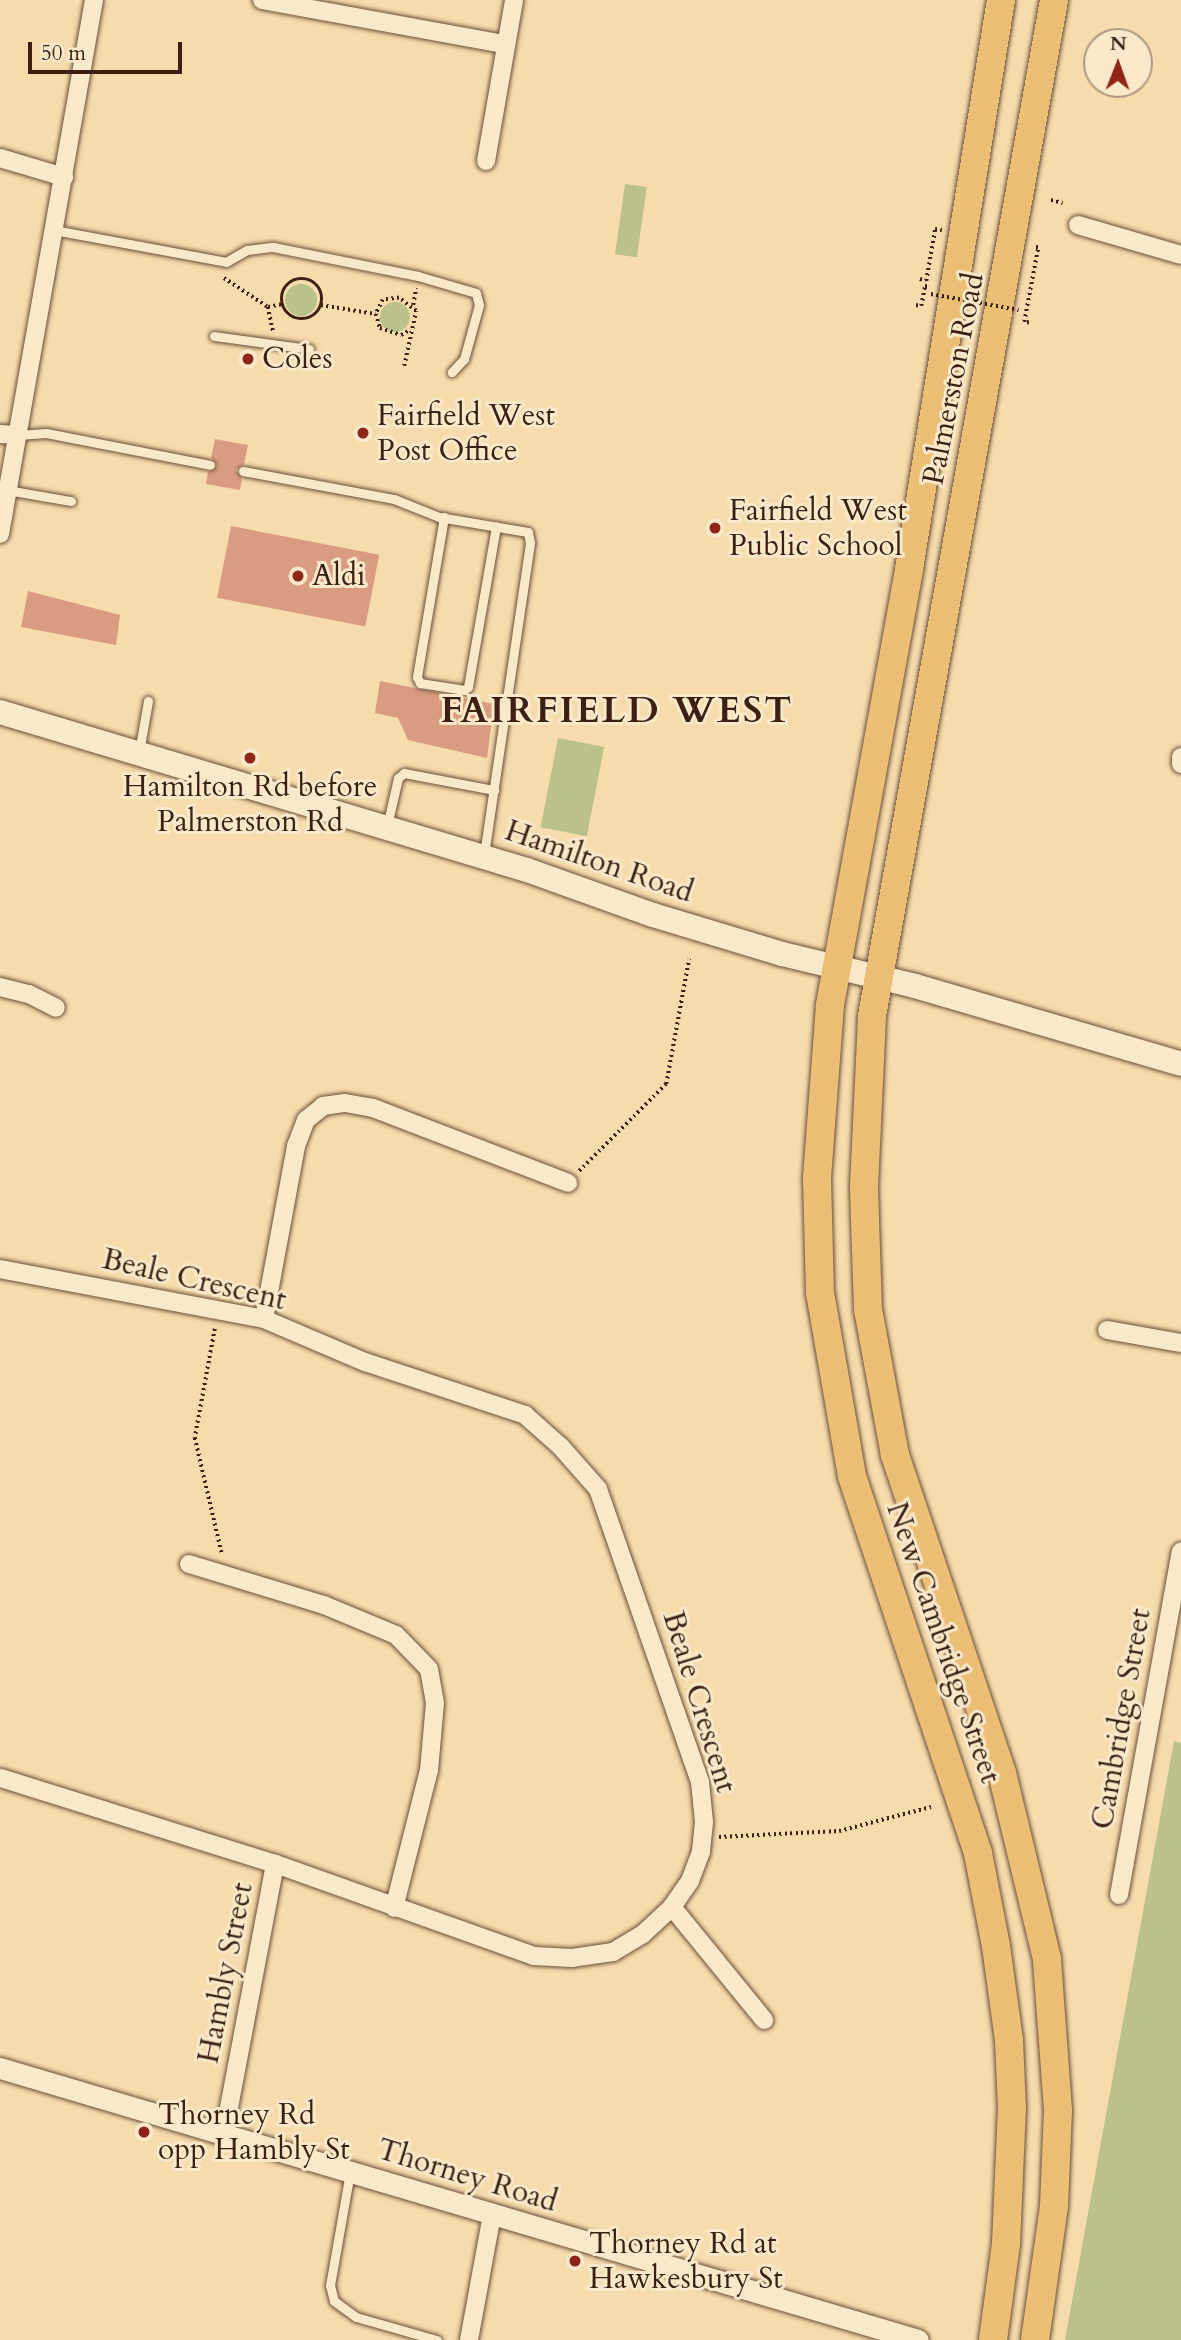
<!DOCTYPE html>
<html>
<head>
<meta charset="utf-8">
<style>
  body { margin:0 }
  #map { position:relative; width:1181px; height:2340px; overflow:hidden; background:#f6dbac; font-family:Cardo,serif }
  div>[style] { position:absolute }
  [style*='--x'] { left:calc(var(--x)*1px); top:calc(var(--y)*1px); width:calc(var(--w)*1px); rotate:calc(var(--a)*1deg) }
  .green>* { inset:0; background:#bcc08a; transform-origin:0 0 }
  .round { border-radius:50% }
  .building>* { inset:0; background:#da9c80; transform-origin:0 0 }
  .path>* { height:3.5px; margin-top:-1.75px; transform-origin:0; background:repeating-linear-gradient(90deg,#3d2013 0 2px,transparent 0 5.5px) }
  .path>.ring { margin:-1.75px; padding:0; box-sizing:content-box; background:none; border:3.5px solid #3d2013; border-radius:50% }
  .roads { filter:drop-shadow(0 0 2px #6b4f39) drop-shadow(0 0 2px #6b4f39) }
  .service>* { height:9px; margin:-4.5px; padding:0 4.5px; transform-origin:4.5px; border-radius:4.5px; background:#f9e8c9 }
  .minor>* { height:18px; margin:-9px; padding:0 9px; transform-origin:9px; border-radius:9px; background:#f9e8c9 }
  .tertiary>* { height:21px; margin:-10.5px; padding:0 10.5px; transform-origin:10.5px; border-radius:10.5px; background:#f9e8c9 }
  .secondary>* { height:24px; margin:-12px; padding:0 12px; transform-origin:12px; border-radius:12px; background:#f9e8c9 }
  .trunk>* { height:28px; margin:-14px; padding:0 14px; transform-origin:14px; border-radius:14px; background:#ebbe76 }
  .path-bridge>* { height:3.5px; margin-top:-1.75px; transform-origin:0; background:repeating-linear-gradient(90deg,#3d2013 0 2px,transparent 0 5.5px) }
  .dots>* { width:19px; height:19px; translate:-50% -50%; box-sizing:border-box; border:4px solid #f9e8c9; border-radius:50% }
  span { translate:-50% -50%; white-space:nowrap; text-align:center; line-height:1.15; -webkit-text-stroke:6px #f9e8c9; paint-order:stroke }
  .poi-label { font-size:30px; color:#3d2013 }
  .left { translate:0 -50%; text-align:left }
  .street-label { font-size:30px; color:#3d2013 }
  .district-label { font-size:37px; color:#3d2013; font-weight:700; letter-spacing:2px }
  .north { position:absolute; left:1083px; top:28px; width:70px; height:70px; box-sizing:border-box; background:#f9e8c9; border:2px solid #ae9880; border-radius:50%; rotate:1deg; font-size:19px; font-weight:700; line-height:28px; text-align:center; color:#3d2013 }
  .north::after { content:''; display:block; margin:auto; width:24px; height:32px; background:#8f2418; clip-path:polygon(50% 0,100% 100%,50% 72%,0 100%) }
  .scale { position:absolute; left:28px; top:42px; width:154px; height:32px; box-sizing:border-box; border:4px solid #3d2013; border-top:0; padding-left:9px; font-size:21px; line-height:24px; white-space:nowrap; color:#3d2013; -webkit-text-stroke:5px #f9e8c9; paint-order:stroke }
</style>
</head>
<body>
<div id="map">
  <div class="green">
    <i style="left:625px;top:184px;width:22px;height:71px;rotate:8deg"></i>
    <i class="round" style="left:285px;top:284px;width:32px;height:32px"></i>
    <i class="round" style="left:380px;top:302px;width:30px;height:30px"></i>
    <i style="left:558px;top:738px;width:47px;height:91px;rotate:11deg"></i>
    <i style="clip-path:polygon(1174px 1741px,1181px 1743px,1181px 2340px,1065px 2340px)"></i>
  </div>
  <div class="building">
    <i style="clip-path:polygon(215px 439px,248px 445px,244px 464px,236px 470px,242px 478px,240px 490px,206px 484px,208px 472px,217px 466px,211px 458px)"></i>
    <i style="left:231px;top:526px;width:151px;height:73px;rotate:11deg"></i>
    <i style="clip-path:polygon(28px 591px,120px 615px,116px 645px,21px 627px)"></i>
    <i style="clip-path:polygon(380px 681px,494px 704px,487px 758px,408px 740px,398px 718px,375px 713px)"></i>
  </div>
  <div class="path">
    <i style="--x:1051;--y:200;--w:12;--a:14"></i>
    <i style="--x:224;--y:278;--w:53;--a:33.4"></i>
    <i style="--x:268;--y:307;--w:25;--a:78"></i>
    <i class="ring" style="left:282px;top:279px;width:36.5px;height:36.5px"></i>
    <i style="--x:920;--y:279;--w:6;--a:18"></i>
    <i style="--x:926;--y:281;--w:53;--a:-80.2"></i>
    <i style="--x:935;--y:229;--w:7;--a:8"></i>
    <i style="--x:321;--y:305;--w:55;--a:9.5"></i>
    <i style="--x:413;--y:305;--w:17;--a:-80"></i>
    <i style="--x:916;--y:305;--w:5;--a:11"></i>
    <i style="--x:921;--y:306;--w:20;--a:-79"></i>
    <i style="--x:925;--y:286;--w:5;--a:11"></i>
    <i style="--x:268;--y:307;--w:14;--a:-12"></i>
    <i style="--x:1029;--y:323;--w:5;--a:-169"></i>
    <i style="--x:1024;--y:322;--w:75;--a:-79.3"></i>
    <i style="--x:1038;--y:248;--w:4;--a:-166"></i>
    <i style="--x:404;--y:366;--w:56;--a:-77.7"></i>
    <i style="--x:416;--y:311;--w:21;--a:-143"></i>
    <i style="--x:399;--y:298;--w:16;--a:173"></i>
    <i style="--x:383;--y:300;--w:16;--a:117"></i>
    <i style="--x:376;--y:314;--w:15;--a:74"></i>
    <i style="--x:380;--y:328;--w:22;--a:18"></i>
    <i style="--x:401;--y:335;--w:8;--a:-30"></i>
    <i style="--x:579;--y:1171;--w:123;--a:-45"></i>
    <i style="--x:666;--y:1084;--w:127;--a:-79.6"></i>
    <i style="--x:215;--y:1329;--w:111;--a:100.4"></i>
    <i style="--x:195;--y:1438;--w:119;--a:76.9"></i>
    <i style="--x:719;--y:1837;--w:120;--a:-2.9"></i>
    <i style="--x:839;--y:1831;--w:95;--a:-14.6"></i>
  </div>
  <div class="roads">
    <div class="service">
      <i style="--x:54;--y:230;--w:175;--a:10.5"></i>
      <i style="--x:226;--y:262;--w:24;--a:-30"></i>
      <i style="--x:247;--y:250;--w:26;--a:-7"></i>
      <i style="--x:273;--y:247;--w:148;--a:11.3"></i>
      <i style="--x:418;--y:276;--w:60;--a:16.3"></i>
      <i style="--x:476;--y:293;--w:12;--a:76"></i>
      <i style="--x:479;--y:305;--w:56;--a:105.5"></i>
      <i style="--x:464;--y:359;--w:18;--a:133"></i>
      <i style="--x:214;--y:336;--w:96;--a:7.8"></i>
      <i style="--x:18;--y:435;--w:28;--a:-4"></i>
      <i style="--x:46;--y:433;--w:167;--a:11"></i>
      <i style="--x:243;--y:471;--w:154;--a:10.5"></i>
      <i style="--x:394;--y:499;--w:48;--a:21.8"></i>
      <i style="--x:439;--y:517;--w:90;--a:9.6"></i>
      <i style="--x:528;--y:532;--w:11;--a:80"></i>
      <i style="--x:530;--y:543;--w:315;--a:98.4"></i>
      <i style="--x:7;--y:490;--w:65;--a:9.8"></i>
      <i style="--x:444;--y:517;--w:162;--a:99.6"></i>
      <i style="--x:417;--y:677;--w:7;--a:63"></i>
      <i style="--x:420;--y:683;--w:45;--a:9"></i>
      <i style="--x:464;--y:690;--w:5;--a:-37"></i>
      <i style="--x:468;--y:687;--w:163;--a:-80.1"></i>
      <i style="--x:139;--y:752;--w:52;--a:-80"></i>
      <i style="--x:387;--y:826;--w:49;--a:-77.1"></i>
      <i style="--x:398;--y:778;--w:8;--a:-40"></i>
      <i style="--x:404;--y:773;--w:92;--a:10.7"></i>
      <i style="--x:350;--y:2172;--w:115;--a:100"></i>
      <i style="--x:330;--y:2285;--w:16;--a:76"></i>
      <i style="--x:334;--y:2301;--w:27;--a:36"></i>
      <i style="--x:356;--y:2317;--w:84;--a:15.9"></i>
    </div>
    <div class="minor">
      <i style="--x:262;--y:0;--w:247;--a:10.3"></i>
      <i style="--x:0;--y:158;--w:67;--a:16.5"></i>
      <i style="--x:486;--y:161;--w:163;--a:-80.1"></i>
      <i style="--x:1078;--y:225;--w:107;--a:16.2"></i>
      <i style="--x:0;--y:434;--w:18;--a:3"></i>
      <i style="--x:0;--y:534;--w:542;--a:-80.02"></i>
      <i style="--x:1181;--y:757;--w:7;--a:90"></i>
      <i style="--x:0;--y:987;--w:30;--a:14"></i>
      <i style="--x:29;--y:994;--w:30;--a:27"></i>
      <i style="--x:0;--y:1269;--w:269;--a:10.7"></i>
      <i style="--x:264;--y:1319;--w:110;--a:23.1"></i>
      <i style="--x:365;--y:1362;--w:169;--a:18.3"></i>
      <i style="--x:525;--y:1415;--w:48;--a:41.6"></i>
      <i style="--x:561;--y:1447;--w:56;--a:48.6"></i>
      <i style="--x:598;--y:1489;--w:310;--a:70.8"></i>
      <i style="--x:700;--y:1782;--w:40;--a:84.3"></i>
      <i style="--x:704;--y:1822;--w:30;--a:96"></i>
      <i style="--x:701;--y:1852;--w:31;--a:111"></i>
      <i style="--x:690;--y:1881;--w:32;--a:125"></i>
      <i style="--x:672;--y:1907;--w:40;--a:137"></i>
      <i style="--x:643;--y:1934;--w:35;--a:149"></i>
      <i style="--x:613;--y:1952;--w:41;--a:171.7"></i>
      <i style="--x:572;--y:1958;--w:38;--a:-177"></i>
      <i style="--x:534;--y:1956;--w:275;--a:-160.4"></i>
      <i style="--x:275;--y:1864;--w:288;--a:-162.6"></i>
      <i style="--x:264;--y:1319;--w:176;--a:-79.5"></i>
      <i style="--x:296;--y:1146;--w:28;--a:-69"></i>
      <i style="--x:306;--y:1120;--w:22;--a:-39"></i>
      <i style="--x:323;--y:1106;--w:22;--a:-8"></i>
      <i style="--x:345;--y:1103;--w:28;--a:10"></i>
      <i style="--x:373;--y:1108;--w:209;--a:21"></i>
      <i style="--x:1107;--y:1330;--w:75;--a:10"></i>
      <i style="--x:189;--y:1564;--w:141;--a:16.9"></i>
      <i style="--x:324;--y:1605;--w:78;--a:22.6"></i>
      <i style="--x:396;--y:1635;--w:47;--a:45.9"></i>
      <i style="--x:429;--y:1669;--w:35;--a:80"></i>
      <i style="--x:435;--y:1703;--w:67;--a:95.1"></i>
      <i style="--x:429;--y:1770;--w:142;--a:104.2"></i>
      <i style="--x:1119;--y:1895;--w:349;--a:-79.8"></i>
      <i style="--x:672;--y:1907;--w:146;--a:50.8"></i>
      <i style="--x:224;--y:2134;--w:275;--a:-79.3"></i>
      <i style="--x:469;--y:2340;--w:127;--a:-79.6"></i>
    </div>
    <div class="tertiary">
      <i style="--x:0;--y:2068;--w:957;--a:16.5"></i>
    </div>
    <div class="secondary">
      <i style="--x:0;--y:712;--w:550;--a:16.69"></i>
      <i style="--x:527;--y:870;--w:134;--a:19.7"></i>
      <i style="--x:653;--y:915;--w:135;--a:16.8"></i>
      <i style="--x:782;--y:954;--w:137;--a:13.5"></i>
      <i style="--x:915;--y:986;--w:277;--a:16.3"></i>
    </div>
    <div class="trunk">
      <i style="--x:993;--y:2340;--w:97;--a:-82.3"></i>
      <i style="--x:1006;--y:2244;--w:135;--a:-87.5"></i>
      <i style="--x:1012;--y:2109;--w:69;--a:-92.5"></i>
      <i style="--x:1009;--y:2040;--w:95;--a:-97.9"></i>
      <i style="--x:996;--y:1946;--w:95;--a:-101"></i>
      <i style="--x:978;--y:1853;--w:397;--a:-108.5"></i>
      <i style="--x:852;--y:1476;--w:186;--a:-99.9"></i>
      <i style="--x:820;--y:1293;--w:115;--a:-91.5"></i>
      <i style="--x:817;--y:1178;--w:173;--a:-85.7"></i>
      <i style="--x:830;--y:1005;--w:443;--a:-79.7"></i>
      <i style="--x:909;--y:569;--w:576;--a:-80.82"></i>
      <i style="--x:1035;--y:2340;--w:135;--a:-81.9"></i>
      <i style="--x:1054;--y:2206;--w:96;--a:-87.6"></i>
      <i style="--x:1058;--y:2110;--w:151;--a:-94.2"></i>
      <i style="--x:1047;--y:1959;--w:191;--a:-103.6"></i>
      <i style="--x:1002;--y:1773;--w:336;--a:-108.6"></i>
      <i style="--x:895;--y:1455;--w:147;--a:-100.5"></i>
      <i style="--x:868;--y:1310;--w:123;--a:-91.9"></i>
      <i style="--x:864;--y:1187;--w:171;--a:-87.3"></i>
      <i style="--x:872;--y:1016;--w:1032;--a:-79.84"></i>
    </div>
  </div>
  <div class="path-bridge">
    <i style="--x:931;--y:294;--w:89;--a:10.3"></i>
  </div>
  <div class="dots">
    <i style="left:248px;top:359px;background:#8f2418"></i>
    <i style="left:363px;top:433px;background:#8f2418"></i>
    <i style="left:715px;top:528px;background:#8f2418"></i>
    <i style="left:298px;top:576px;background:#8f2418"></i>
    <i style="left:250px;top:758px;background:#8f2418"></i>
    <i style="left:144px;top:2132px;background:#8f2418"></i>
    <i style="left:575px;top:2261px;background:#8f2418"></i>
  </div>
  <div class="poi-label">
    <span class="left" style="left:262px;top:359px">Coles</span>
    <span class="left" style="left:377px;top:433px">Fairfield West<br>Post Office</span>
    <span class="left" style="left:729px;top:528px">Fairfield West<br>Public School</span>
    <span class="left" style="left:312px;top:576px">Aldi</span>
    <span style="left:250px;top:804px">Hamilton Rd before<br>Palmerston Rd</span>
    <span class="left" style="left:158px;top:2132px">Thorney Rd<br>opp Hambly St</span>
    <span class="left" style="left:589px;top:2261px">Thorney Rd at<br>Hawkesbury St</span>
  </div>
  <div class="street-label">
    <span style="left:954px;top:379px;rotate:-79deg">Palmerston Road</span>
    <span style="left:599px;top:862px;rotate:19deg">Hamilton Road</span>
    <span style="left:194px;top:1280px;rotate:13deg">Beale Crescent</span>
    <span style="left:943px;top:1643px;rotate:71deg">New Cambridge Street</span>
    <span style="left:699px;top:1702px;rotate:73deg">Beale Crescent</span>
    <span style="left:1122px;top:1719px;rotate:-80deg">Cambridge Street</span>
    <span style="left:226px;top:1973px;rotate:-79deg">Hambly Street</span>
    <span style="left:467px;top:2176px;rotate:17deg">Thorney Road</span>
  </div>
  <div class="district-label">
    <span style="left:617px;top:710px">FAIRFIELD WEST</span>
  </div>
  <div class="north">N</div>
  <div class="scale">50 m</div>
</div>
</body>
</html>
